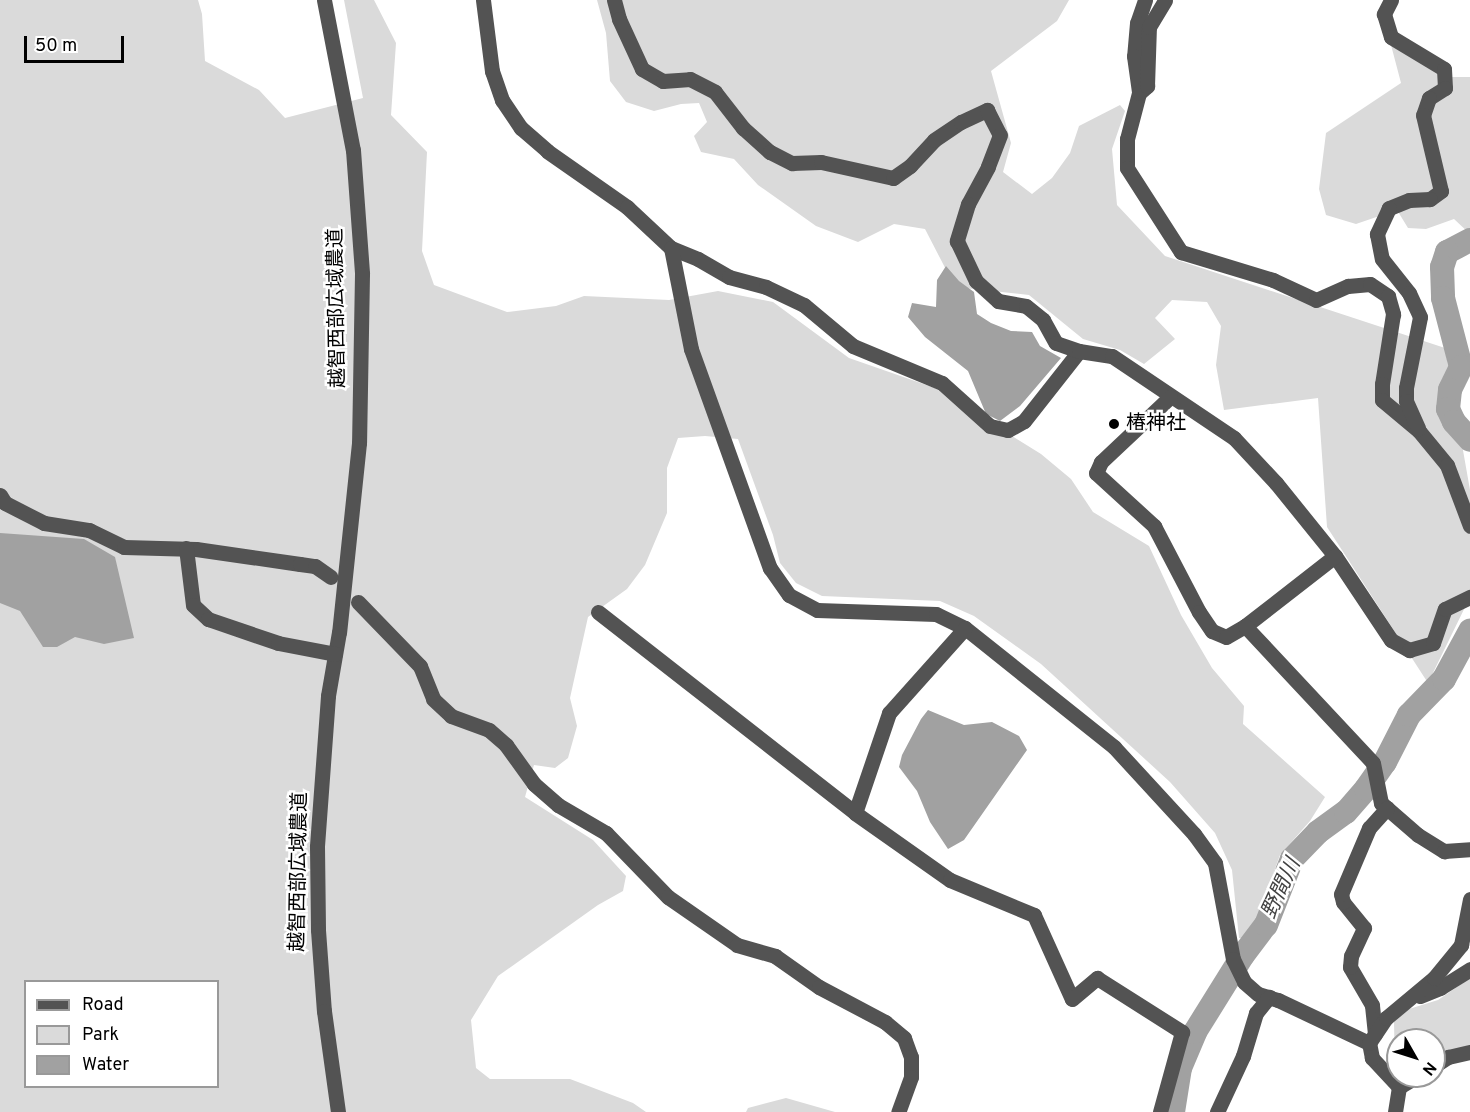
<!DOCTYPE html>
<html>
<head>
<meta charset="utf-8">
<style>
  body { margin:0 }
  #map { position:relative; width:1470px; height:1112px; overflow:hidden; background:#fff; font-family:Overpass,"Noto Sans JP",sans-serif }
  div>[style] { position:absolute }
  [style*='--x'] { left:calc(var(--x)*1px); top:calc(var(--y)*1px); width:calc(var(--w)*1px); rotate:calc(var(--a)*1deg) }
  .green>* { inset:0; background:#dadada }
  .water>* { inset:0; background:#a1a1a1 }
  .river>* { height:24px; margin:-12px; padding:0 12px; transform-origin:12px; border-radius:12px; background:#a1a1a1 }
  .minor>* { height:15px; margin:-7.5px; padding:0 7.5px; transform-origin:7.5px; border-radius:7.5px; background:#535353 }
  .dots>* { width:16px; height:16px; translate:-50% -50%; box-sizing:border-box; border:3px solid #fff; border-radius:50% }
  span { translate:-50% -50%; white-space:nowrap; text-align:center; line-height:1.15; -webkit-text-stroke:5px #fff; paint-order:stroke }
  .street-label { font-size:20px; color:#000 }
  .poi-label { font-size:20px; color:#000 }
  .left { translate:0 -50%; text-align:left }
  .water-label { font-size:21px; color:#424242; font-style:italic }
  .legend { position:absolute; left:24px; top:980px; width:195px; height:108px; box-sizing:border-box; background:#fff; border:2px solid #999; margin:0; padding:8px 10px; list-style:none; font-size:18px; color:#000 }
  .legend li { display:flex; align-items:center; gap:12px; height:30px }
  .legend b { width:30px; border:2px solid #999 }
  .north { position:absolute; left:1386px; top:1028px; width:60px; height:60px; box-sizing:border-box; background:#fff; border:2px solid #999; border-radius:50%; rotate:129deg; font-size:16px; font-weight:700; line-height:24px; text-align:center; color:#000 }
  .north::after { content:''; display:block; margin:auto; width:21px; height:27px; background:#000; clip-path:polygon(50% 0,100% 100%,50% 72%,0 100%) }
  .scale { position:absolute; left:24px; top:36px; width:100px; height:27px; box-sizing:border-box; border:3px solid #000; border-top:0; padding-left:8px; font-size:18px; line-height:21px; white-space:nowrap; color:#000; -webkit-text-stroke:4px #fff; paint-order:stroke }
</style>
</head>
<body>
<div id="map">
  <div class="green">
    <i style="clip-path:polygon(evenodd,0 0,198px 0,202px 14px,205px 61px,259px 90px,285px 118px,363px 98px,344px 0,374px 0,396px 43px,391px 115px,427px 152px,422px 251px,434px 285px,507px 312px,556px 306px,584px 296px,669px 300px,718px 291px,773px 302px,849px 358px,935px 388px,1041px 454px,1071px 479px,1093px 512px,1149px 546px,1181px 615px,1212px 668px,1244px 706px,1243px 724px,1325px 797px,1310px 821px,1280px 855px,1257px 917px,1246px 938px,1239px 938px,1232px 870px,1215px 833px,1170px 782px,1041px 664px,974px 616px,940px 601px,822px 596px,796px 583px,780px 563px,773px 535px,738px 439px,705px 436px,678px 438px,667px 468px,667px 513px,645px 565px,627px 589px,588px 617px,570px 698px,577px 726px,568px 758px,555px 768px,534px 765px,525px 797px,593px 840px,626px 876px,623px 891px,598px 905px,498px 976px,471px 1020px,476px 1068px,490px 1079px,570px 1079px,633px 1103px,646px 1112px,0 1112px,0 0,26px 982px,218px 982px,218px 1086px,26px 1086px,26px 982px)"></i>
    <i style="clip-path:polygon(597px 0,1069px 0,1057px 21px,991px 71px,1011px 143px,1003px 172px,1032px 194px,1052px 178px,1070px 153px,1079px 126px,1120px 105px,1125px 111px,1112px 149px,1117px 205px,1165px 256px,1445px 348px,1470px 490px,1470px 597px,1428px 683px,1327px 527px,1318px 398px,1224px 410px,1216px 365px,1221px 326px,1207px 302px,1172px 300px,1155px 318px,1175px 339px,1144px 364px,1120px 350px,1083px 339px,1029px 295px,955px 287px,925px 229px,894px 224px,858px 242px,816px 226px,758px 185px,734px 159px,701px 152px,694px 136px,707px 122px,699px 103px,681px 104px,654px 111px,626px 102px,610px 81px,606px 33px)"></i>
    <i style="clip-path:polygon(1391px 45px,1451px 77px,1470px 77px,1470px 234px,1454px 219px,1426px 229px,1408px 228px,1397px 210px,1356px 224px,1326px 215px,1319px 189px,1326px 133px,1401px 83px)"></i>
    <i style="clip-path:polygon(1470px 978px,1470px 1045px,1434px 1057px,1434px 1040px,1398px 1040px,1398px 1071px,1395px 1070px,1394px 1022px,1409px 1009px,1438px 1000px)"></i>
    <i style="clip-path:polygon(786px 1098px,835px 1112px,746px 1112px,748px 1108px)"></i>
  </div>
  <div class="water">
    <i style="clip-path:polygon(946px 266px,959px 281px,974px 292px,977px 314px,991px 323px,1011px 331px,1032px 332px,1040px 346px,1061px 358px,1020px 406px,1000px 421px,986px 414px,968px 371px,925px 337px,908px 317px,912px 303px,936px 307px,937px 280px)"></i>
    <i style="clip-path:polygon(0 533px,84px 539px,115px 557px,134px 638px,104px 644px,75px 637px,57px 647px,43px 647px,20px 611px,0 603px)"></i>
    <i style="clip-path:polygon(928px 710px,964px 725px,992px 722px,1019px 736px,1027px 750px,964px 840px,948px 849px,930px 822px,917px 791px,899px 767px,902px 755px,921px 719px)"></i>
  </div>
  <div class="river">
    <i style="--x:1470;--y:240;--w:26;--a:152"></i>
    <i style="--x:1447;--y:252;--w:16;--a:108"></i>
    <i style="--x:1442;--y:267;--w:31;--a:88"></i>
    <i style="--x:1443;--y:298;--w:71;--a:75.4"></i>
    <i style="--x:1461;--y:367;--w:25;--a:116"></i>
    <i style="--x:1450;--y:390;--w:19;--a:96"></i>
    <i style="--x:1448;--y:409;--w:14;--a:65"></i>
    <i style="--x:1454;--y:422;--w:24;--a:48"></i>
    <i style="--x:1173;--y:1112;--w:45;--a:-81"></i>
    <i style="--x:1180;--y:1068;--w:39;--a:-67"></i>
    <i style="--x:1195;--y:1032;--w:91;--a:-58.1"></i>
    <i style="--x:1243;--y:955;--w:38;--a:-53"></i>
    <i style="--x:1266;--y:925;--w:71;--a:-68.5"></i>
    <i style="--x:1292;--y:859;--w:37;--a:-46"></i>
    <i style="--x:1318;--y:832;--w:34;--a:-36"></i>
    <i style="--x:1346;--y:812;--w:30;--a:-49"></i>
    <i style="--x:1366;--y:789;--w:33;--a:-55"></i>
    <i style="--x:1385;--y:762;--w:53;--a:-62.9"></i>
    <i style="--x:1409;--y:715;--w:50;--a:-45.8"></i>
    <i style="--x:1444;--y:679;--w:55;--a:-61.6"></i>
  </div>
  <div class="minor">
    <i style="--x:324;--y:0;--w:153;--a:79.1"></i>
    <i style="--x:353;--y:150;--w:124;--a:85.8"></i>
    <i style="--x:362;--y:274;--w:169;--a:91"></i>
    <i style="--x:359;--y:443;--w:190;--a:96"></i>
    <i style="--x:339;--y:632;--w:65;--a:99.8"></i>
    <i style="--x:328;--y:696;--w:151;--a:94.2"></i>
    <i style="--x:317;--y:847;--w:83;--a:89.3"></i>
    <i style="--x:318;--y:930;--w:81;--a:85.8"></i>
    <i style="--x:324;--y:1011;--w:102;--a:82.1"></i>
    <i style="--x:483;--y:0;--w:72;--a:82.8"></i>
    <i style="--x:492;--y:71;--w:31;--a:71"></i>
    <i style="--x:502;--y:100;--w:34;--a:56"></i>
    <i style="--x:521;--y:128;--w:35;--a:41"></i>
    <i style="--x:547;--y:151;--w:98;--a:35"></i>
    <i style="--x:627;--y:207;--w:60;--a:43"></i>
    <i style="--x:671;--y:248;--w:29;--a:22"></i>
    <i style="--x:698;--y:259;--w:36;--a:30"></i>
    <i style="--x:729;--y:277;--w:38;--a:15"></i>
    <i style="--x:766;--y:287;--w:42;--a:25.3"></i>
    <i style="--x:804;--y:305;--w:64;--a:39.9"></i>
    <i style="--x:853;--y:346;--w:96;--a:22.6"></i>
    <i style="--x:942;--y:383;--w:64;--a:41.9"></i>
    <i style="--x:990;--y:426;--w:18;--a:13"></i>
    <i style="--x:1008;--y:430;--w:18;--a:-29"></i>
    <i style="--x:1024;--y:421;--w:89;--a:-51.8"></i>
    <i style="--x:614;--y:0;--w:20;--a:75"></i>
    <i style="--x:619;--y:19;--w:55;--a:65.3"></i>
    <i style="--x:642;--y:69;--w:24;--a:30"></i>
    <i style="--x:663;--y:81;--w:27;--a:-4"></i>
    <i style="--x:690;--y:79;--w:28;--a:27"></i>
    <i style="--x:715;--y:92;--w:46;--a:52.1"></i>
    <i style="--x:743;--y:128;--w:36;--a:42"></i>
    <i style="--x:770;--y:152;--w:25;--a:27"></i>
    <i style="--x:792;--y:163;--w:29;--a:-2"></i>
    <i style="--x:821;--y:162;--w:74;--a:12.5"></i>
    <i style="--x:893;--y:178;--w:21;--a:-35"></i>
    <i style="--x:910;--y:166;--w:35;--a:-47"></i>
    <i style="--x:934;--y:140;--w:32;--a:-34"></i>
    <i style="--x:961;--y:122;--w:29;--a:-25"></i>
    <i style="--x:987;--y:110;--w:28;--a:63"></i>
    <i style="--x:1000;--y:135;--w:34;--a:111"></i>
    <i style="--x:988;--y:167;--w:42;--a:118.4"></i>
    <i style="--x:968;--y:204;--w:39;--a:107"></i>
    <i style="--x:957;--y:241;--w:44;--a:64.6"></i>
    <i style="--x:976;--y:281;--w:30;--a:42"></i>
    <i style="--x:998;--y:301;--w:28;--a:10"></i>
    <i style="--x:1026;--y:306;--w:22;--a:39"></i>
    <i style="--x:1043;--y:320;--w:26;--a:61"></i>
    <i style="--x:1056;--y:343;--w:24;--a:19"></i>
    <i style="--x:1079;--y:351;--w:33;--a:9"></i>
    <i style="--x:1112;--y:356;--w:147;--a:33.9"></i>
    <i style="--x:1234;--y:438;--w:62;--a:47"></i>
    <i style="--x:1276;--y:483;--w:94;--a:51.1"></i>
    <i style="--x:1335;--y:556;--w:101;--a:56.3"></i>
    <i style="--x:1391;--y:640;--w:21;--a:29"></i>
    <i style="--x:1409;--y:650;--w:25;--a:-16"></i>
    <i style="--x:1433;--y:643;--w:36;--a:-71"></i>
    <i style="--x:1445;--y:609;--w:28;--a:-26"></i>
    <i style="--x:1145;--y:0;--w:24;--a:109"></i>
    <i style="--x:1137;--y:23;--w:33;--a:95"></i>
    <i style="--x:1134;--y:56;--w:37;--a:82"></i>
    <i style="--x:1139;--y:93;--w:48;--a:104.6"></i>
    <i style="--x:1127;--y:139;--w:29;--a:90"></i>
    <i style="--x:1127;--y:168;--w:100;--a:57.3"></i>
    <i style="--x:1181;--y:252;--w:96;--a:16.9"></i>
    <i style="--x:1273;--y:280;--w:47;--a:24.9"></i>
    <i style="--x:1316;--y:300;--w:35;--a:-24"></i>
    <i style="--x:1348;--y:286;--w:22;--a:-5"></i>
    <i style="--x:1370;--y:284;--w:22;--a:34"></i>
    <i style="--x:1388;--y:296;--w:19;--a:74"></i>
    <i style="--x:1393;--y:314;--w:71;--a:98.9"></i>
    <i style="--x:1382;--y:384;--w:16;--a:90"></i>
    <i style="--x:1382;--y:400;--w:48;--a:40"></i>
    <i style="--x:1419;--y:431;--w:44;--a:50.5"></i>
    <i style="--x:1447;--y:465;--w:65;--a:69.3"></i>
    <i style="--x:1391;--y:0;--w:16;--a:117"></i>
    <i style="--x:1384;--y:14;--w:24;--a:73"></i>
    <i style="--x:1391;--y:37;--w:62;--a:31.1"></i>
    <i style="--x:1444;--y:69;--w:19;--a:87"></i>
    <i style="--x:1445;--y:88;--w:19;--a:148"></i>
    <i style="--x:1429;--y:98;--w:18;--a:109"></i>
    <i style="--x:1423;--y:115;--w:78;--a:76.7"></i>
    <i style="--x:1441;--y:191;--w:14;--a:144"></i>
    <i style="--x:1430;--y:199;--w:21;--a:177"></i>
    <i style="--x:1409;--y:200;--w:22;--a:158"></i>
    <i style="--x:1389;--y:208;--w:29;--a:115"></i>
    <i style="--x:1377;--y:234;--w:25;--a:79"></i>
    <i style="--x:1382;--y:259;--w:43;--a:51.5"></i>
    <i style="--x:1409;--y:293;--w:26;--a:65"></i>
    <i style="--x:1420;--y:317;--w:72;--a:101.2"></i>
    <i style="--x:1406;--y:388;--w:13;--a:90"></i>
    <i style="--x:1406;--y:401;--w:30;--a:66"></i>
    <i style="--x:1139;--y:93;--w:11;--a:-41"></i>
    <i style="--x:1147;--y:86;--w:59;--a:-88.1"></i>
    <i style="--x:1149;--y:27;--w:31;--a:-59"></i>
    <i style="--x:671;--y:248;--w:103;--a:78.8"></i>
    <i style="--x:691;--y:349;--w:233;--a:70.2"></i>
    <i style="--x:770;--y:568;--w:33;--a:55"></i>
    <i style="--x:789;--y:595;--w:32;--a:28"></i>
    <i style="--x:817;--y:610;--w:119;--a:1.9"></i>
    <i style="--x:936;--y:614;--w:32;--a:26"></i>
    <i style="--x:965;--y:628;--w:191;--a:38.6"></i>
    <i style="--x:1114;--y:747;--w:118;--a:47.4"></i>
    <i style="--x:1194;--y:834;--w:36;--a:54"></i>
    <i style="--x:1215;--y:863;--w:98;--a:79.4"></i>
    <i style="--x:1233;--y:959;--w:25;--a:64"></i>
    <i style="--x:1244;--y:982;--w:18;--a:41"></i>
    <i style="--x:1258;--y:994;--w:21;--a:17"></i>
    <i style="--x:1278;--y:1000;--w:101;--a:25.3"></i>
    <i style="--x:1170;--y:397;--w:95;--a:136.7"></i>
    <i style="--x:1101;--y:462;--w:12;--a:114"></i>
    <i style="--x:1096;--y:473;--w:79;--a:42.4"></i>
    <i style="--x:1154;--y:526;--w:97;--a:62.4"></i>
    <i style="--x:1199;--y:612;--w:23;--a:56"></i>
    <i style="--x:1212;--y:631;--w:15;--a:23"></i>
    <i style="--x:1226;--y:637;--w:22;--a:-30"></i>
    <i style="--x:0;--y:495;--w:9;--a:58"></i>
    <i style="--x:5;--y:503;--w:44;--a:27.1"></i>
    <i style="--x:44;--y:523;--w:46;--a:8.8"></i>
    <i style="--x:89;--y:530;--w:39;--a:26"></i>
    <i style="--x:124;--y:547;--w:72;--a:1.6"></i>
    <i style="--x:196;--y:549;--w:105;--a:8.2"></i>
    <i style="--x:300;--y:564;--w:15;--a:8"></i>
    <i style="--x:315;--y:566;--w:19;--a:35"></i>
    <i style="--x:186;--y:548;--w:57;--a:83"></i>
    <i style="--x:193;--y:605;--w:21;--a:43"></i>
    <i style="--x:208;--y:619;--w:74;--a:18.9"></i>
    <i style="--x:278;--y:643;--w:58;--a:10.9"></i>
    <i style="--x:1335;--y:556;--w:114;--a:142.1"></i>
    <i style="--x:1245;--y:626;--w:187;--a:46.9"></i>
    <i style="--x:1373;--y:763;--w:41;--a:78.7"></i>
    <i style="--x:1381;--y:803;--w:49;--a:40.9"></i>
    <i style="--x:1418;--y:835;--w:31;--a:32"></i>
    <i style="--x:1444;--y:851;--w:26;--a:-4"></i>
    <i style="--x:358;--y:602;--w:89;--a:45.9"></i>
    <i style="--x:420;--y:666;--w:35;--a:68"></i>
    <i style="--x:433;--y:699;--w:25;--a:43"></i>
    <i style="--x:451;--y:716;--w:40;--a:20.2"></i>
    <i style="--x:489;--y:730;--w:23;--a:41"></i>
    <i style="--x:506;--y:745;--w:48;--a:54.3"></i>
    <i style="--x:534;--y:784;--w:32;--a:41"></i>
    <i style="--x:558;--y:805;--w:56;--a:30.3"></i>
    <i style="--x:606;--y:833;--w:89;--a:45.9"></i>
    <i style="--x:668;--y:897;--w:84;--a:34.8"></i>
    <i style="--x:737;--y:945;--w:40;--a:16"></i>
    <i style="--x:775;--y:956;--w:54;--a:35.2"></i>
    <i style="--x:819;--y:987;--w:75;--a:27.9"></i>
    <i style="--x:885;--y:1022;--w:25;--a:40"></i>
    <i style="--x:904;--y:1038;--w:20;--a:70"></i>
    <i style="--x:911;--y:1057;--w:20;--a:90"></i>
    <i style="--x:911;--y:1077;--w:37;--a:110"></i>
    <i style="--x:598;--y:612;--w:326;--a:38"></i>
    <i style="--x:855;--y:813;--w:116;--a:35.2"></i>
    <i style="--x:950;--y:880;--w:91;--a:22.6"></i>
    <i style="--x:1034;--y:915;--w:92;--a:65.7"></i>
    <i style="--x:1072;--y:999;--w:33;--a:-40"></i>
    <i style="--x:1097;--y:978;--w:101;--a:32.4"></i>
    <i style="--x:1182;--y:1032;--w:83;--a:105.4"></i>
    <i style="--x:855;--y:813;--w:106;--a:-71.2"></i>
    <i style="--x:889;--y:713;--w:114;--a:-48.2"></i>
    <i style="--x:1420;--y:996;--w:22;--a:-22"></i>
    <i style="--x:1440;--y:988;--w:36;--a:-32"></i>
    <i style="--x:1375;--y:1034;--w:29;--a:-96"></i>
    <i style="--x:1372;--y:1005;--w:44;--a:-120.1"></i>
    <i style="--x:1350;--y:967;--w:11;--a:-85"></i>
    <i style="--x:1351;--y:956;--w:31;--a:-65"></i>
    <i style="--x:1364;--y:928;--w:33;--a:-129"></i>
    <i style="--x:1343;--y:902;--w:8;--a:-104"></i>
    <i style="--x:1341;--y:894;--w:72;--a:-67"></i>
    <i style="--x:1369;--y:828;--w:27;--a:-48"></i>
    <i style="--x:1434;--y:1066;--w:17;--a:-33"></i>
    <i style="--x:1448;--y:1057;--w:23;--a:-13"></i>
    <i style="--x:1399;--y:1087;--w:21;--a:-31"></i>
    <i style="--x:1217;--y:1112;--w:62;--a:-65.1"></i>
    <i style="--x:1243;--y:1056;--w:45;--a:-73.2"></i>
    <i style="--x:1256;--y:1013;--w:21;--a:-51"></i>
    <i style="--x:1395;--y:1112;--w:25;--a:-81"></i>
    <i style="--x:1399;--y:1087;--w:40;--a:-133"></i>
    <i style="--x:1372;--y:1058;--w:15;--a:-101"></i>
    <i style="--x:1369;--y:1043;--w:30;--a:-56"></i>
    <i style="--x:1386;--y:1018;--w:62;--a:-39.8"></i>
    <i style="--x:1434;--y:978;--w:43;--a:-50.7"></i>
    <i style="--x:1461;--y:945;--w:47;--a:-78.9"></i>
  </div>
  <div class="dots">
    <i style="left:1114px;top:424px;background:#000"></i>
  </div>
  <div class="street-label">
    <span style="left:338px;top:308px;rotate:-91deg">越智西部広域農道</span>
    <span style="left:300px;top:872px;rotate:-89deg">越智西部広域農道</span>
  </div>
  <div class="poi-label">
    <span class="left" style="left:1126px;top:424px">椿神社</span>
  </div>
  <div class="water-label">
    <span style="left:1282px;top:889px;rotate:-65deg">野間川</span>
  </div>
  <ul class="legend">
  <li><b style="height:8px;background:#535353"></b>Road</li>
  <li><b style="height:16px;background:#dadada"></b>Park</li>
  <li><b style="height:16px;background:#a1a1a1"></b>Water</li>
  </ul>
  <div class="north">N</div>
  <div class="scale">50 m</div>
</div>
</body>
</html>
